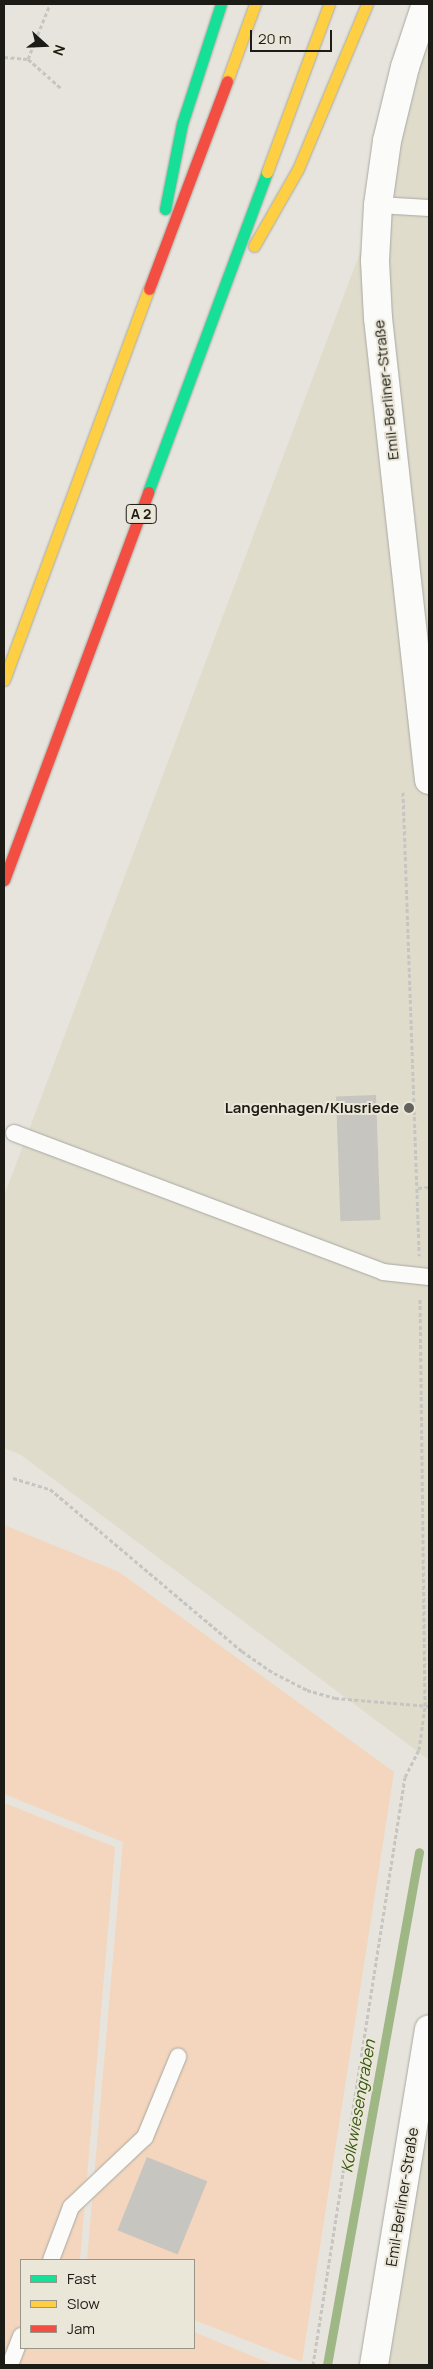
<!DOCTYPE html>
<html>
<head>
<meta charset="utf-8">
<style>
  body { margin:0 }
  #map { position:relative; width:433px; height:2369px; overflow:hidden; background:#e6e4dc; font-family:Manrope,sans-serif }
  div>[style] { position:absolute }
  [style*='--x'] { left:calc(var(--x)*1px); top:calc(var(--y)*1px); width:calc(var(--w)*1px); rotate:calc(var(--a)*1deg) }
  .built>* { inset:0; background:#e0dccc }
  .green>* { inset:0; background:#f3d6bd }
  .stream>* { height:9px; margin:-4.5px; padding:0 4.5px; transform-origin:4.5px; border-radius:4.5px; background:#9fb685 }
  .building>* { inset:0; background:#c7c5bf; transform-origin:0 0 }
  .path>* { height:3px; margin-top:-1.5px; transform-origin:0; background:repeating-linear-gradient(90deg,#c6c5c2 0 4px,transparent 0 6.5px) }
  .roads { filter:drop-shadow(0 0 1px #a9a8a2) drop-shadow(0 0 1px #a9a8a2) }
  .lane>* { height:16px; margin:-8px; padding:0 8px; transform-origin:8px; border-radius:8px; background:#fbfbfa }
  .street>* { height:28px; margin:-14px; padding:0 14px; transform-origin:14px; border-radius:14px; background:#fbfbfa }
  .fast>* { height:11px; margin:-5.5px; padding:0 5.5px; transform-origin:5.5px; border-radius:5.5px; background:#16e098 }
  .slow>* { height:11px; margin:-5.5px; padding:0 5.5px; transform-origin:5.5px; border-radius:5.5px; background:#ffcf43 }
  .jam>* { height:11px; margin:-5.5px; padding:0 5.5px; transform-origin:5.5px; border-radius:5.5px; background:#f24e42 }
  .dots>* { width:14px; height:14px; translate:-50% -50%; box-sizing:border-box; border:2px solid #eae6d8; border-radius:50% }
  span { translate:-50% -50%; white-space:nowrap; text-align:center; line-height:1.15; -webkit-text-stroke:4px #eae6d8; paint-order:stroke }
  .shield-label span { padding:1px 4px; background:#eae6d8; border:1px solid; border-radius:4px; -webkit-text-stroke-width:0 }
  .shield-label { font-size:14px; color:#1d1b16; font-weight:700 }
  .street-label { font-size:15px; color:#1d1b16 }
  .poi-label { font-size:15px; color:#1d1b16; font-weight:700 }
  .right { translate:-100% -50%; text-align:right }
  .water-label { font-size:16px; color:#385710; font-style:italic }
  .frame { position:absolute; inset:0; border:5px solid #1d1b16; pointer-events:none }
  .legend { position:absolute; left:20px; top:2259px; width:175px; height:90px; box-sizing:border-box; background:#eae6d8; border:1px solid #98958a; margin:0; padding:6px 9px; list-style:none; font-size:15px; color:#1d1b16 }
  .legend li { display:flex; align-items:center; gap:10px; height:25px }
  .legend b { width:25px; border:1px solid #98958a }
  .north { position:absolute; left:20px; top:20px; width:50px; height:50px; -webkit-text-stroke:4px #eae6d8; paint-order:stroke; rotate:110deg; font-size:14px; font-weight:700; line-height:20px; text-align:center; color:#1d1b16 }
  .north::after { content:''; display:block; margin:auto; width:18px; height:22px; background:#1d1b16; clip-path:polygon(50% 0,100% 100%,50% 72%,0 100%) }
  .scale { position:absolute; left:250px; top:30px; width:82px; height:22px; box-sizing:border-box; border:2px solid #1d1b16; border-top:0; padding-left:6px; font-size:15px; line-height:18px; white-space:nowrap; color:#1d1b16; -webkit-text-stroke:4px #eae6d8; paint-order:stroke }
</style>
</head>
<body>
<div id="map">
  <div class="built">
    <i style="clip-path:polygon(429px 4px,429px 1760px,21px 1455px,4px 1448px,4px 1196px,378px 205px)"></i>
    <i style="clip-path:polygon(429px 2003px,429px 2365px,373px 2365px)"></i>
  </div>
  <div class="green">
    <i style="clip-path:polygon(4px 1525px,119px 1572px,394px 1772px,302px 2362px,194px 2320px,194px 2260px,87px 2260px,123px 1842px,4px 1794px)"></i>
    <i style="clip-path:polygon(4px 1803px,115px 1847px,80px 2260px,21px 2260px,21px 2348px,194px 2348px,194px 2332px,274px 2365px,4px 2365px)"></i>
  </div>
  <div class="stream">
    <i style="--x:327;--y:2365;--w:521;--a:-79.83"></i>
  </div>
  <div class="building">
    <i style="left:376px;top:1095px;width:125px;height:40px;rotate:88deg"></i>
    <i style="left:147px;top:2157px;width:65px;height:79px;rotate:22deg"></i>
  </div>
  <div class="path">
    <i style="--x:4;--y:57;--w:24;--a:5"></i>
    <i style="--x:28;--y:59;--w:59;--a:-68.2"></i>
    <i style="--x:28;--y:59;--w:44;--a:41.3"></i>
    <i style="--x:403;--y:792;--w:464;--a:88"></i>
    <i style="--x:418;--y:1188;--w:11;--a:-5"></i>
    <i style="--x:13;--y:1478;--w:39;--a:17"></i>
    <i style="--x:50;--y:1489;--w:251;--a:40.2"></i>
    <i style="--x:242;--y:1651;--w:39;--a:35"></i>
    <i style="--x:274;--y:1673;--w:37;--a:27"></i>
    <i style="--x:307;--y:1690;--w:29;--a:16"></i>
    <i style="--x:335;--y:1698;--w:94;--a:4.9"></i>
    <i style="--x:313;--y:2365;--w:595;--a:-81.11"></i>
    <i style="--x:405;--y:1777;--w:30;--a:-63"></i>
    <i style="--x:419;--y:1750;--w:44;--a:-82.2"></i>
    <i style="--x:425;--y:1706;--w:409;--a:-90.7"></i>
  </div>
  <div class="roads">
    <div class="lane">
      <i style="--x:378;--y:205;--w:51;--a:3.4"></i>
      <i style="--x:14;--y:1133;--w:394;--a:20.6"></i>
      <i style="--x:383;--y:1272;--w:46;--a:6.2"></i>
      <i style="--x:51;--y:2260;--w:57;--a:-69.3"></i>
      <i style="--x:71;--y:2207;--w:102;--a:-43.4"></i>
      <i style="--x:145;--y:2137;--w:87;--a:-67.6"></i>
      <i style="--x:10;--y:2365;--w:31;--a:-69"></i>
    </div>
    <div class="street">
      <i style="--x:426;--y:4;--w:66;--a:108.4"></i>
      <i style="--x:405;--y:67;--w:76;--a:103.7"></i>
      <i style="--x:387;--y:141;--w:65;--a:98"></i>
      <i style="--x:378;--y:205;--w:56;--a:93.1"></i>
      <i style="--x:375;--y:261;--w:57;--a:87"></i>
      <i style="--x:378;--y:318;--w:465;--a:83.7"></i>
      <i style="--x:374;--y:2365;--w:340;--a:-80.7"></i>
    </div>
    <div class="fast">
      <i style="--x:165;--y:209;--w:87;--a:-78.7"></i>
      <i style="--x:182;--y:124;--w:126;--a:-72"></i>
      <i style="--x:148;--y:492;--w:341;--a:-69.6"></i>
    </div>
    <div class="slow">
      <i style="--x:227;--y:81;--w:82;--a:-70"></i>
      <i style="--x:267;--y:172;--w:179;--a:-69.7"></i>
      <i style="--x:254;--y:246;--w:89;--a:-60.3"></i>
      <i style="--x:298;--y:169;--w:179;--a:-67.3"></i>
      <i style="--x:4;--y:680;--w:417;--a:-69.7"></i>
    </div>
    <div class="jam">
      <i style="--x:149;--y:289;--w:222;--a:-69.4"></i>
      <i style="--x:4;--y:880;--w:414;--a:-69.6"></i>
    </div>
  </div>
  <div class="dots">
    <i style="left:409px;top:1108px;background:#63615b"></i>
  </div>
  <div class="shield-label">
    <span style="left:141px;top:514px">A 2</span>
  </div>
  <div class="street-label">
    <span style="left:386px;top:390px;rotate:-96deg">Emil-Berliner-Straße</span>
    <span style="left:402px;top:2197px;rotate:-81deg">Emil-Berliner-Straße</span>
  </div>
  <div class="poi-label">
    <span class="right" style="left:399px;top:1108px">Langenhagen/Klusriede</span>
  </div>
  <div class="water-label">
    <span style="left:358px;top:2106px;rotate:-80deg">Kolkwiesengraben</span>
  </div>
  <div class="frame"></div>
  <ul class="legend">
  <li><b style="height:6px;background:#16e098"></b>Fast</li>
  <li><b style="height:6px;background:#ffcf43"></b>Slow</li>
  <li><b style="height:6px;background:#f24e42"></b>Jam</li>
  </ul>
  <div class="north">N</div>
  <div class="scale">20 m</div>
</div>
</body>
</html>
